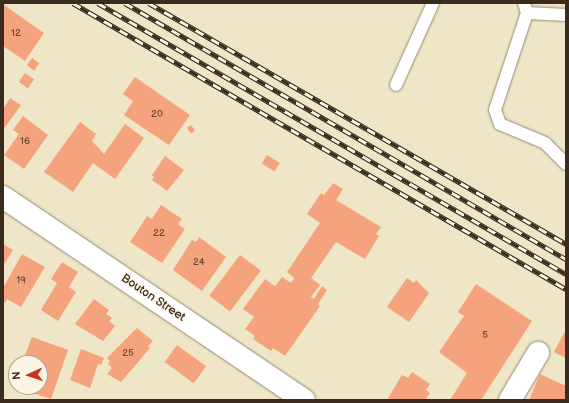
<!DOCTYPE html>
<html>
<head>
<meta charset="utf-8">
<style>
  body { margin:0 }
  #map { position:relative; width:569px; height:403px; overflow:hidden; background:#efe6c8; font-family:"Balsamiq Sans",sans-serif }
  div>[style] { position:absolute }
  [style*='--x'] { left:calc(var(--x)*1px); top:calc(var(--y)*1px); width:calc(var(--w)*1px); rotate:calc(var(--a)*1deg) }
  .building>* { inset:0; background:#f4a37d; transform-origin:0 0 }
  .roads { filter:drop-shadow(0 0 1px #958873) drop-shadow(0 0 1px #958873) }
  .lane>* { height:12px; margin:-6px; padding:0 6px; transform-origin:6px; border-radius:6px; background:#fff }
  .street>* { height:22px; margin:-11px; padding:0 11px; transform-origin:11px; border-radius:11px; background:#fff }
  .rail>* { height:4.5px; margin-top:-2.25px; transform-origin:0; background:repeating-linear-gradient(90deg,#fcf5e5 0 9px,#3b2a1e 0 18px); box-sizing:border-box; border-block:1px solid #3b2a1e }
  span { translate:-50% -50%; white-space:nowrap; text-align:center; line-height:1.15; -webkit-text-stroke:3px #fcf5e5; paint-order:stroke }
  .number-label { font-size:10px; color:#694836 }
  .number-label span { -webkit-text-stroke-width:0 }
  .street-label { font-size:12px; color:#3b2a1e }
  .frame { position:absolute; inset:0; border:4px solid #3b2a1e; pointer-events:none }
  .north { position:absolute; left:8px; top:355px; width:40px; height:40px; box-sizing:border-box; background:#fcf5e5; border:1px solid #afa495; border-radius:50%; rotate:267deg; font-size:11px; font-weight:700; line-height:16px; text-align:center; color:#3b2a1e }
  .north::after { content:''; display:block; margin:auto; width:14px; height:18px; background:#c8321e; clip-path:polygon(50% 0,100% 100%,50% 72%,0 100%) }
</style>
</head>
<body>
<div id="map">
  <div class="building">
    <i style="clip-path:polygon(4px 5px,44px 33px,25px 61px,3px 46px)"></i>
    <i style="left:32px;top:58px;width:9px;height:9px;rotate:36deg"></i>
    <i style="left:25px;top:73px;width:11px;height:11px;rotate:34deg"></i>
    <i style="clip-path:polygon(135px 77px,190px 115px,169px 145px,124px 115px,133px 101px,123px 94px)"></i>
    <i style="clip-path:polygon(10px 98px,21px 105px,3px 130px,3px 109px)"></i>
    <i style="clip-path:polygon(23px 116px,48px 135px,24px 169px,4px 155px,19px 134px,13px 130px)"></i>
    <i style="clip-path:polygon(80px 122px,96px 134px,92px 141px,104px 154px,125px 124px,144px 138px,115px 179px,93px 163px,73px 192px,44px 172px)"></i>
    <i style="left:191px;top:125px;width:7px;height:5px;rotate:56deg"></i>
    <i style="left:267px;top:155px;width:15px;height:10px;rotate:32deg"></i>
    <i style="clip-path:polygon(165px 156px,184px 170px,167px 191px,152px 180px,154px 177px,152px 175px)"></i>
    <i style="clip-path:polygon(333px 183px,343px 189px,336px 200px,381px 227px,376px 234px,379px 236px,365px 259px,336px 242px,311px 278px,320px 285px,311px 297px,314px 299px,322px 286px,327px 290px,318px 304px,320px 306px,285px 356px,273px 348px,271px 351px,253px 339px,255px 336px,245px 329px,254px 317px,243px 309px,265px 279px,275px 286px,282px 277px,291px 283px,294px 278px,287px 272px,320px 223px,307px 214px,321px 193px,324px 195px)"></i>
    <i style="clip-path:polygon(161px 205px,182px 219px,178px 224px,185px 229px,162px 263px,130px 242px,147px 216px,152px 219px)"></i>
    <i style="clip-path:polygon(199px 237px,226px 257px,202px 291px,173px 270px,192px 240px,196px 242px)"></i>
    <i style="clip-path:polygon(3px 244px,13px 250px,3px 266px)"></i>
    <i style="clip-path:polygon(22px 254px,45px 267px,21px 307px,7px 299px,5px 303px,3px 302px,3px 288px)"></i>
    <i style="left:240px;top:255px;width:26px;height:51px;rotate:37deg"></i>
    <i style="clip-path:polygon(62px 262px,78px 272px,69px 287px,76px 292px,58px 321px,41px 310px,57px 283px,51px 279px)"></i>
    <i style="clip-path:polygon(407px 278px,414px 283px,416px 280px,429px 293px,409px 322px,387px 307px)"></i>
    <i style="clip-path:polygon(476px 284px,532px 321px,481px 400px,450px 400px,467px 373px,439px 352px,464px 316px,458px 312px)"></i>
    <i style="clip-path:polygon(94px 299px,109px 310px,106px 314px,112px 318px,109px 321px,115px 326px,103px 341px,75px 324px)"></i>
    <i style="clip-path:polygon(137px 328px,153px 341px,148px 346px,150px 348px,121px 382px,107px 374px,112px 368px,108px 364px,110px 361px,107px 358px)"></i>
    <i style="clip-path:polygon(564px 333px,566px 334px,566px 358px,554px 352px)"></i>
    <i style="clip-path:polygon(32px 337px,68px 350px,51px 399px,14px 387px,16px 382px,16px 387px,40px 387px,40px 363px,22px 363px)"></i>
    <i style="left:177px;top:345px;width:36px;height:21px;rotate:36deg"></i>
    <i style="clip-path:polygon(81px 349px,104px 358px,101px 365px,98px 364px,90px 388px,70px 380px)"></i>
    <i style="clip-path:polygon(412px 372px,430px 384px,426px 390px,430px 393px,425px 400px,387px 400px,402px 375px,408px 378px)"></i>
    <i style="clip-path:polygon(540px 374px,566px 386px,566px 400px,529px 400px)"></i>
  </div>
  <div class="roads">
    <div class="lane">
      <i style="--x:524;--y:3;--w:10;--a:73"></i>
      <i style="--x:527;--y:13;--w:102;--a:108.3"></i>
      <i style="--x:495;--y:110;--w:15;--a:70"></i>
      <i style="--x:500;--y:124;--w:49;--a:22.9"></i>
      <i style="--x:545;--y:143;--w:30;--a:45"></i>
      <i style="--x:527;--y:13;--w:39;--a:3"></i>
      <i style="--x:396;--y:85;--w:90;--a:-65.7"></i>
    </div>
    <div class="street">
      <i style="--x:3;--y:197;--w:363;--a:34"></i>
      <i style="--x:510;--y:400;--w:55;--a:-59.2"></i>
    </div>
  </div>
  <div class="rail">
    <i style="--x:73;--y:3;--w:570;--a:30.12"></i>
    <i style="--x:98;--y:3;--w:541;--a:30.07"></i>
    <i style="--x:125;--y:3;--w:510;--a:30.14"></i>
    <i style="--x:149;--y:3;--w:482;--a:30"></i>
  </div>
  <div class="number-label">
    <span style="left:16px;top:34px">12</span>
    <span style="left:157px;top:115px">20</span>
    <span style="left:25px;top:142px">16</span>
    <span style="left:159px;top:234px">22</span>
    <span style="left:199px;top:263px">24</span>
    <span style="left:21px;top:281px">19</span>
    <span style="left:485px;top:336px">5</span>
    <span style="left:128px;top:354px">25</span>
  </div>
  <div class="street-label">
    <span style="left:153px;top:298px;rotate:34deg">Bouton Street</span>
  </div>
  <div class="frame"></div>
  <div class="north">N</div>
</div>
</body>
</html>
